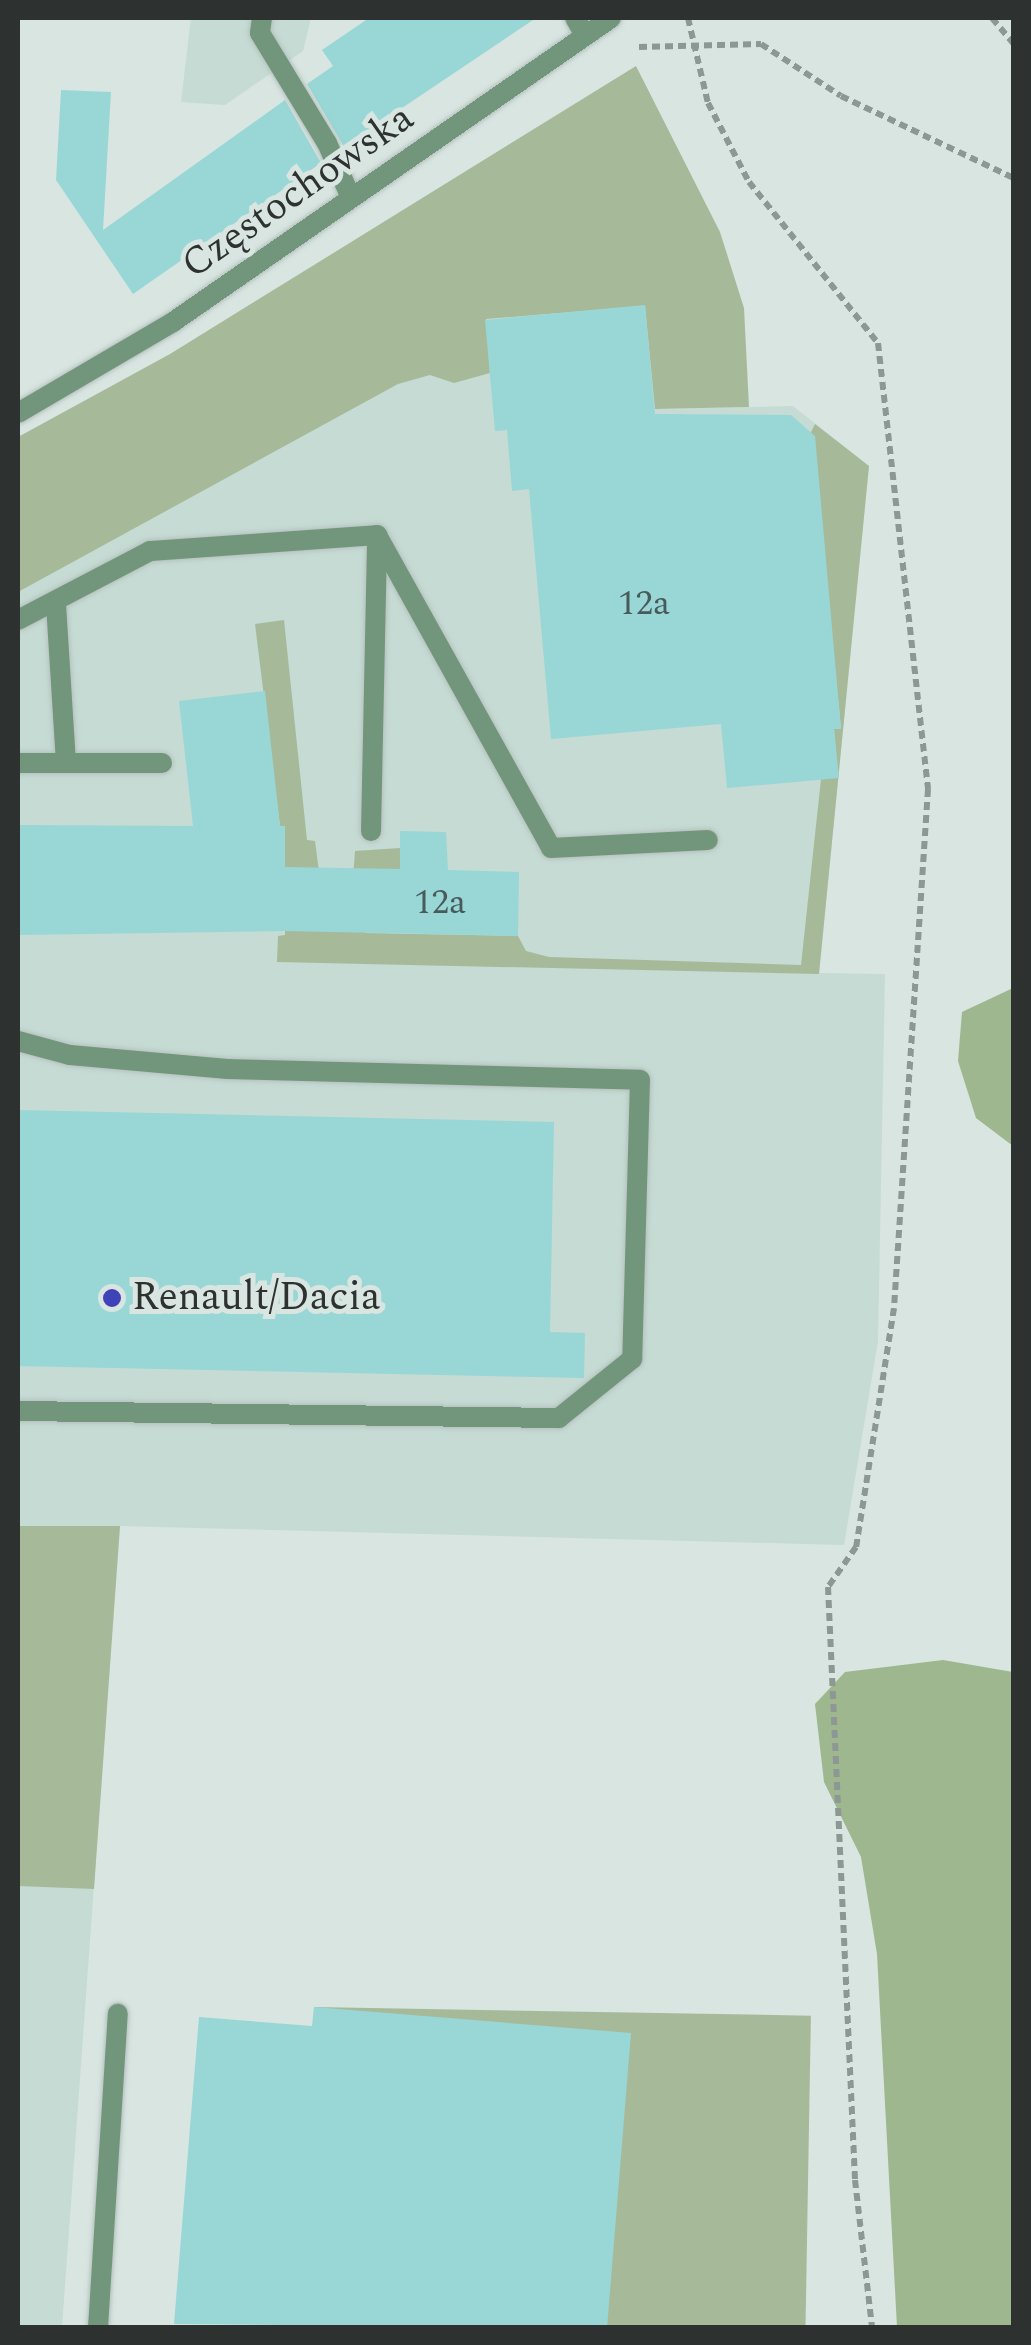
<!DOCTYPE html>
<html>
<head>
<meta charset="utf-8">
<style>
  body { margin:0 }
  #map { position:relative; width:1031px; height:2345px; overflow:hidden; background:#d8e5e1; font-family:Spectral,serif }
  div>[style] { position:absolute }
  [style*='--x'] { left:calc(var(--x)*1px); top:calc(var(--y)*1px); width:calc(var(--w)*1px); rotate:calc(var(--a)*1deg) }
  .built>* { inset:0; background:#c5dbd4 }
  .green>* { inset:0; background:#a6ba9a; transform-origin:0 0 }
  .forest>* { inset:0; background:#9eb78e }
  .building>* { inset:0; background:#98d7d6 }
  .path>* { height:6px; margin-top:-3px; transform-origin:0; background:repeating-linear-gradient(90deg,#8d9794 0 8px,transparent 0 13px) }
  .roads { filter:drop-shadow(0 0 2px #b6c1be) drop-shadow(0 0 2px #b6c1be) }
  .lane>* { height:20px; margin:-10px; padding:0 10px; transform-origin:10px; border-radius:10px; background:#72967c }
  .street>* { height:20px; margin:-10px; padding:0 10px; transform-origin:10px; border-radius:10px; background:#72967c }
  .dots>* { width:28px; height:28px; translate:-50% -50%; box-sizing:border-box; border:5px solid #d8e5e1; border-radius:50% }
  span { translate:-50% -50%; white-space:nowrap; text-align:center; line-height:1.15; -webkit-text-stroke:10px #d8e5e1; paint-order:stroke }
  .number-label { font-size:35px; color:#485b5a }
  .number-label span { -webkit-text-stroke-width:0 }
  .street-label { font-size:40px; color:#2d3231 }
  .poi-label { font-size:40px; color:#2d3231 }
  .left { translate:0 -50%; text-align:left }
  .frame { position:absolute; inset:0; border:20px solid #2d3231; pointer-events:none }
</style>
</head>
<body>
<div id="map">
  <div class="built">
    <i style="clip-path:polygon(191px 18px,311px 18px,303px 51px,225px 105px,181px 102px)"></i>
    <i style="clip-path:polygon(383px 261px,657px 296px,662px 409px,793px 406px,869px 466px,819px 973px,885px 974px,878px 1341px,844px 1545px,120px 1526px,62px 2327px,18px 2328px,18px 457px)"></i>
  </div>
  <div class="green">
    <i style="clip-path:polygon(636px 66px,720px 232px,744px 308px,749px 407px,655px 409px,645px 306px,486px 319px,490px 373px,454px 383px,430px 375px,398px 384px,18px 592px,18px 437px,170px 354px)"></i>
    <i style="clip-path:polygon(815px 424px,869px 466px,819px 974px,277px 962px,278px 936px,285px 935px,285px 827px,280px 826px,255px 624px,284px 620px,307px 840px,315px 841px,321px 887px,350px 917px,355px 851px,400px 848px,400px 869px,365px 933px,518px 936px,526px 951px,549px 957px,801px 965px,821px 779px,838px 777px,834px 729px,841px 728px,811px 432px)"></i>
    <i style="clip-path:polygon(18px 1526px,120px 1526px,94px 1889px,18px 1886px)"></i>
    <i style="left:314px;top:2007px;width:497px;height:322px;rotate:1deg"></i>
  </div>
  <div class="forest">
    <i style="clip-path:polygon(1013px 988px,1013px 1146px,976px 1118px,958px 1061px,962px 1012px)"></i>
    <i style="clip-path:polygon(943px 1660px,1013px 1672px,1013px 2327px,897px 2327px,877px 1954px,861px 1857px,824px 1782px,815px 1704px,845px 1672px)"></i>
  </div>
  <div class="building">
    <i style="clip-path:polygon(369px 18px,536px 18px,344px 147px,307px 84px,333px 66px,322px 50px)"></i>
    <i style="clip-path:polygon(61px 90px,111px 92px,103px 230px,285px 100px,321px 163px,133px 294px,56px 180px)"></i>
    <i style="clip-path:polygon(645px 305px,655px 414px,791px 415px,815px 436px,841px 729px,834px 729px,839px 778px,727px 788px,721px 724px,551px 739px,529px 489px,512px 491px,507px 430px,495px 431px,485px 320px)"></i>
    <i style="clip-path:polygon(265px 691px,280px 826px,285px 826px,285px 867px,400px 869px,400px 831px,446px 832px,448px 870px,519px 872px,518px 936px,285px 931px,18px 935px,18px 825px,193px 826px,179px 701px)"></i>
    <i style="clip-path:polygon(18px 1110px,554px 1122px,550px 1332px,585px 1333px,584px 1378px,18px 1366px)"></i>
    <i style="clip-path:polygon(314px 2007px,631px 2033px,607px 2328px,174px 2324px,199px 2017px,312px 2026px)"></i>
  </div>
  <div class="path">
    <i style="--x:688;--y:18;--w:87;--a:76.8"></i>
    <i style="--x:708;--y:103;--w:89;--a:62.6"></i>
    <i style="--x:749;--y:182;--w:206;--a:51.3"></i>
    <i style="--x:878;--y:343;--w:449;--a:83.6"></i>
    <i style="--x:928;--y:789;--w:520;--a:93.75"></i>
    <i style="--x:894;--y:1308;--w:242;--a:99"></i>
    <i style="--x:856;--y:1547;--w:49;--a:125"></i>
    <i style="--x:828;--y:1587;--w:594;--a:87.39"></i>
    <i style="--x:855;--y:2180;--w:149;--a:83.4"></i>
    <i style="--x:992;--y:18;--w:34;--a:50"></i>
    <i style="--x:639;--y:47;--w:122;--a:-1.4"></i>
    <i style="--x:761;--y:44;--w:95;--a:33"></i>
    <i style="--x:841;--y:96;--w:191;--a:25.4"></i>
  </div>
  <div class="roads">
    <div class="lane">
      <i style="--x:262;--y:18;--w:15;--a:98"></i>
      <i style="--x:260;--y:33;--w:129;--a:58.7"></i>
      <i style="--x:327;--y:143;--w:60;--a:66.4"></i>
      <i style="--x:575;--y:18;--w:20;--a:60"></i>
      <i style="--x:18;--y:620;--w:149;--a:-27.6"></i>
      <i style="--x:150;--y:551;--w:228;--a:-4"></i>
      <i style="--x:377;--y:535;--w:358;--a:60.9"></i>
      <i style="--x:551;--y:848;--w:157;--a:-2.9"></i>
      <i style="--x:18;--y:763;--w:48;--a:0"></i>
      <i style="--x:66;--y:763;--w:159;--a:-93.6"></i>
      <i style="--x:66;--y:763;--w:96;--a:0"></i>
      <i style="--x:371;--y:831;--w:293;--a:-88.8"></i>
      <i style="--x:18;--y:1041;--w:54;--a:15.1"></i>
      <i style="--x:70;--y:1055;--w:158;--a:5.1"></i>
      <i style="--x:227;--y:1069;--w:413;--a:1.5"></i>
      <i style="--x:640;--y:1080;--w:279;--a:91.6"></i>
      <i style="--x:632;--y:1359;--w:94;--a:141.1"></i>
      <i style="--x:559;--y:1418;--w:541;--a:-179.26"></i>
      <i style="--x:98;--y:2328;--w:315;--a:-86.4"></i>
    </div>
    <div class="street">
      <i style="--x:18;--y:413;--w:180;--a:-30.4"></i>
      <i style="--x:173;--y:322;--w:533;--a:-34.76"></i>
    </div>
  </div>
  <div class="dots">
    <i style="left:112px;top:1298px;background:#4042b7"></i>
  </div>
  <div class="number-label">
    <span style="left:644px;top:604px">12a</span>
    <span style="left:440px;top:903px">12a</span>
  </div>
  <div class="street-label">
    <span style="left:298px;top:192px;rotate:-35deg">Częstochowska</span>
  </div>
  <div class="poi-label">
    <span class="left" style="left:132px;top:1298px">Renault/Dacia</span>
  </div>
  <div class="frame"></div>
</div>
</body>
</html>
